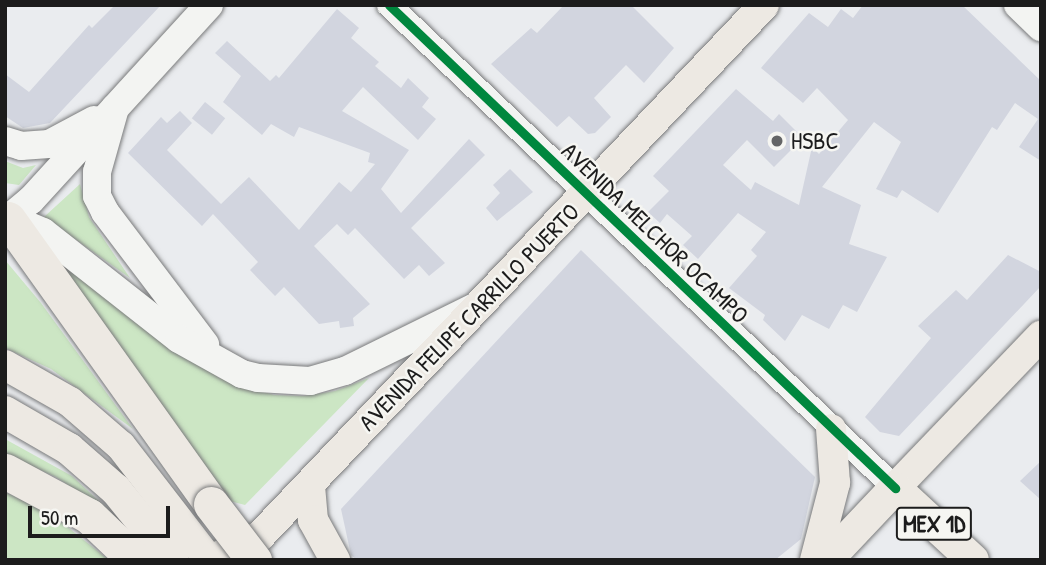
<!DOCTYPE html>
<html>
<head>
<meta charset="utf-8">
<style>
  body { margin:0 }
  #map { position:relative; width:1046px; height:565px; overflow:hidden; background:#eaecef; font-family:"Patrick Hand",sans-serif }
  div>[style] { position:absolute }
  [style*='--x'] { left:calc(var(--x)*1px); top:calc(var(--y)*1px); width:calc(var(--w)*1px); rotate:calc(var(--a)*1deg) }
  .green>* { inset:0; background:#cce6c4 }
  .building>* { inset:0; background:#d2d5df; transform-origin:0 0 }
  .roads { filter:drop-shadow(0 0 2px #797a7b) drop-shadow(0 0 2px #797a7b) }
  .tertiary>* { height:24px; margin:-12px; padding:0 12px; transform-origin:12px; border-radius:12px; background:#f3f4f2 }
  .secondary>* { height:28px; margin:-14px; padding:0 14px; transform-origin:14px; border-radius:14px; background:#f3f4f2 }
  .primary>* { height:30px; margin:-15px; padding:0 15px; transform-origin:15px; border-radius:15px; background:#ede9e3 }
  .trunk>* { height:32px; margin:-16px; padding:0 16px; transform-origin:16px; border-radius:16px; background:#ede9e3 }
  .motorway>* { height:35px; margin:-17.5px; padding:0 17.5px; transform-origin:17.5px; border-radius:17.5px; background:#ede9e3 }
  .bridges { filter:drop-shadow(0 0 2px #797a7b) drop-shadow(0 0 2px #797a7b) }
  .motorway-bridge>* { height:35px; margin:-17.5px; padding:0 17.5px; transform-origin:17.5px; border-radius:17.5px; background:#ede9e3 }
  .cycleway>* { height:9px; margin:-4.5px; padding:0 4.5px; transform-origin:4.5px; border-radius:4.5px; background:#00873e }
  .dots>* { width:19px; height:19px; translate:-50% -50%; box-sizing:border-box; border:4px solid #f6f6f2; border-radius:50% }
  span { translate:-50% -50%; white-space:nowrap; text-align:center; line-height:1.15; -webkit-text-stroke:5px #f6f6f2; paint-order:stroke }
  .shield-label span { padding:2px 5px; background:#f6f6f2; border:2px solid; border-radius:5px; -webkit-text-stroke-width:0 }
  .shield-label { font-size:23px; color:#1c1c1c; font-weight:700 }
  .poi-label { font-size:24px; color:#1c1c1c }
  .left { translate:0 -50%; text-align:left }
  .street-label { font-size:24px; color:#1c1c1c }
  .frame { position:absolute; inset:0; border:7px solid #1c1c1c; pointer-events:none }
  .scale { position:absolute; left:28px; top:506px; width:142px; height:32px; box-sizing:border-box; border:4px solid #1c1c1c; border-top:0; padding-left:9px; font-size:21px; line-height:24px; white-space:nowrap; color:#1c1c1c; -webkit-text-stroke:5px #f6f6f2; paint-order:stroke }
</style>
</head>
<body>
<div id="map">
  <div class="green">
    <i style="clip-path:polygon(5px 161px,23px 168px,36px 165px,19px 185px,5px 183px)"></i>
    <i style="clip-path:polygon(80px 184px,89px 217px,130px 278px,44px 217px)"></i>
    <i style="clip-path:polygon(35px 239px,219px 378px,274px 395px,304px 396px,335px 391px,369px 378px,245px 505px,226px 500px)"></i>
    <i style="clip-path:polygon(5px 260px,41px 303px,133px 429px,51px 369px,5px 348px)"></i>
    <i style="clip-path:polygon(5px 439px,72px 476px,116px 517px,56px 477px,5px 454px)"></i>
    <i style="clip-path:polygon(5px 492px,51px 514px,109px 560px,5px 560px)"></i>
  </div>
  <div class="building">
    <i style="clip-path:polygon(115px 5px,161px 5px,50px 123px,23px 128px,5px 116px,5px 74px,29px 92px,89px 25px,92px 28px)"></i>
    <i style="clip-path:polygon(564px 5px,631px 5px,674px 48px,644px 83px,626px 65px,594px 98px,611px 117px,595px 133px,588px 134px,569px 116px,557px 127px,491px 64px,531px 28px,537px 33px)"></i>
    <i style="clip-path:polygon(863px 5px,962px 5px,1041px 81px,1041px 161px,1019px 147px,1038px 119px,1015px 103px,997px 130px,992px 127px,938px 213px,902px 190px,897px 198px,876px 189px,901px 142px,874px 122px,822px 187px,861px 205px,849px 244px,887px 257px,857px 312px,843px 305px,829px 329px,802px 315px,785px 341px,763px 320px,765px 315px,729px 288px,757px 256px,751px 250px,766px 232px,738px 213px,698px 259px,683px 245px,692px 236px,667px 214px,660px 223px,648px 212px,669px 191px,653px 176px,736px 89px,773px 121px,779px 114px,803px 138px,774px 167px,747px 140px,723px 165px,751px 190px,755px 182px,799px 205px,812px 147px,819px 154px,848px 120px,817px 88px,803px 103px,761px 68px,809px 13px,828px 27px,841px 9px,853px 18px)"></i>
    <i style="clip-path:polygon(337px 9px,359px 28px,351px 38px,379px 62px,375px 66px,401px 88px,408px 78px,429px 98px,422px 107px,436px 119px,418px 140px,363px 87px,342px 111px,409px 150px,381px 189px,401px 213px,469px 139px,485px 155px,411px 228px,445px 263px,429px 276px,419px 265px,404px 279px,355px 228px,348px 235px,337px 224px,314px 246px,370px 304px,353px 318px,354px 326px,340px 328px,339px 321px,319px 324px,284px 287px,275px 296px,250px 270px,258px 262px,213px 214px,202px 226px,128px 153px,161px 117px,167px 123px,180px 111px,192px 123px,167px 150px,221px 204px,249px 177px,299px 230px,339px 182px,351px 192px,375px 164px,368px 162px,370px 153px,299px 127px,294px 137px,271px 124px,262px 135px,223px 102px,241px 76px,215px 53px,227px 41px,270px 81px,276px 75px,279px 78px)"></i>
    <i style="left:205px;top:102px;width:26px;height:21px;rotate:39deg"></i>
    <i style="clip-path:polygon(510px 169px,533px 192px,497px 221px,486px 208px,500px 193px,493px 185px)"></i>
    <i style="clip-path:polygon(581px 250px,815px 477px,801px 539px,775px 560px,357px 560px,351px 555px,341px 509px)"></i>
    <i style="clip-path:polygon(1008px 255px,1041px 272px,1041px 286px,899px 436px,880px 432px,865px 417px,931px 338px,918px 326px,956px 290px,967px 300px)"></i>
    <i style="clip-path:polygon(1041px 461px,1041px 500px,1020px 481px)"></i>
  </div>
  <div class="roads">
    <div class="tertiary">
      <i style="--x:389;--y:5;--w:700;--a:43.67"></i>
    </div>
    <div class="secondary">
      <i style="--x:1018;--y:5;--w:32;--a:44"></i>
      <i style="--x:115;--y:108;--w:66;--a:105.7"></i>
      <i style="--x:97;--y:172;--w:24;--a:90"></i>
      <i style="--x:97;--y:196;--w:18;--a:63"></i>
      <i style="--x:105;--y:212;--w:166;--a:52.9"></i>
      <i style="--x:5;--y:141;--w:17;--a:17"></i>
      <i style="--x:21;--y:146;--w:28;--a:-4"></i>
      <i style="--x:49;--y:144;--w:51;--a:-28.1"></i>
      <i style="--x:5;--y:216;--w:41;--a:22.8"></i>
      <i style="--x:43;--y:232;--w:173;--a:38.2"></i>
      <i style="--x:179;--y:339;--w:72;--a:29.1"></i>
      <i style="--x:242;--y:374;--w:16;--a:14"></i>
      <i style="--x:258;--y:378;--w:52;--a:3.3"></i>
      <i style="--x:310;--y:381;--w:36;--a:-16"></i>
      <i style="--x:345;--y:371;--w:147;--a:-26.2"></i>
      <i style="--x:8;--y:219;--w:30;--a:-40"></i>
      <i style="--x:31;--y:200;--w:264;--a:-47.6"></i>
    </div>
    <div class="primary">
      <i style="--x:5;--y:365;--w:75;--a:29.6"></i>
      <i style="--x:70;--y:402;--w:67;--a:40.8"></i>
      <i style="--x:121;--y:446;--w:144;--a:52.3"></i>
      <i style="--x:310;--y:486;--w:34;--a:85"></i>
      <i style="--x:313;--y:520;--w:46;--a:61.2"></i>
      <i style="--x:895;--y:488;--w:211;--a:-46.2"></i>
      <i style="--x:211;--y:560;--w:55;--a:-26.1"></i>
      <i style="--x:260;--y:536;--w:732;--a:-46.49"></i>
      <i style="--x:815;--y:560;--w:80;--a:-75.4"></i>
      <i style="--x:835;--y:483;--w:54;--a:-94.2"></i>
    </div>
    <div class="trunk">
      <i style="--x:5;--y:412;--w:74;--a:30"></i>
      <i style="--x:69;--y:449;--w:62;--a:41.1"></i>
      <i style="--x:116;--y:490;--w:90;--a:50.8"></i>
      <i style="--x:827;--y:560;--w:99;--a:-46.6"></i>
      <i style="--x:895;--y:488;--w:106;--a:42.7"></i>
    </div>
    <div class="motorway">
      <i style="--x:8;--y:219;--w:350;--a:54.5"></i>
      <i style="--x:5;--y:471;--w:95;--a:28.2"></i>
      <i style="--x:89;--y:516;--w:64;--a:43.7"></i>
    </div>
  </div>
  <div class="bridges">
    <div class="motorway-bridge">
      <i style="--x:211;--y:504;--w:71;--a:52.5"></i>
    </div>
  </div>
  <div class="cycleway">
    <i style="--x:389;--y:5;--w:700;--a:43.67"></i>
  </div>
  <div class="dots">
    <i style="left:777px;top:141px;background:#646566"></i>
  </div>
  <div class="shield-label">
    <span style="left:934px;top:524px">MEX 1D</span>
  </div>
  <div class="poi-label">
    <span class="left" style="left:791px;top:141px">HSBC</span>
  </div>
  <div class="street-label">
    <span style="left:655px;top:233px;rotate:44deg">AVENIDA MELCHOR OCAMPO</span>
    <span style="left:469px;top:317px;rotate:-46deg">AVENIDA FELIPE CARRILLO PUERTO</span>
  </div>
  <div class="frame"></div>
  <div class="scale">50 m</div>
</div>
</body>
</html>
